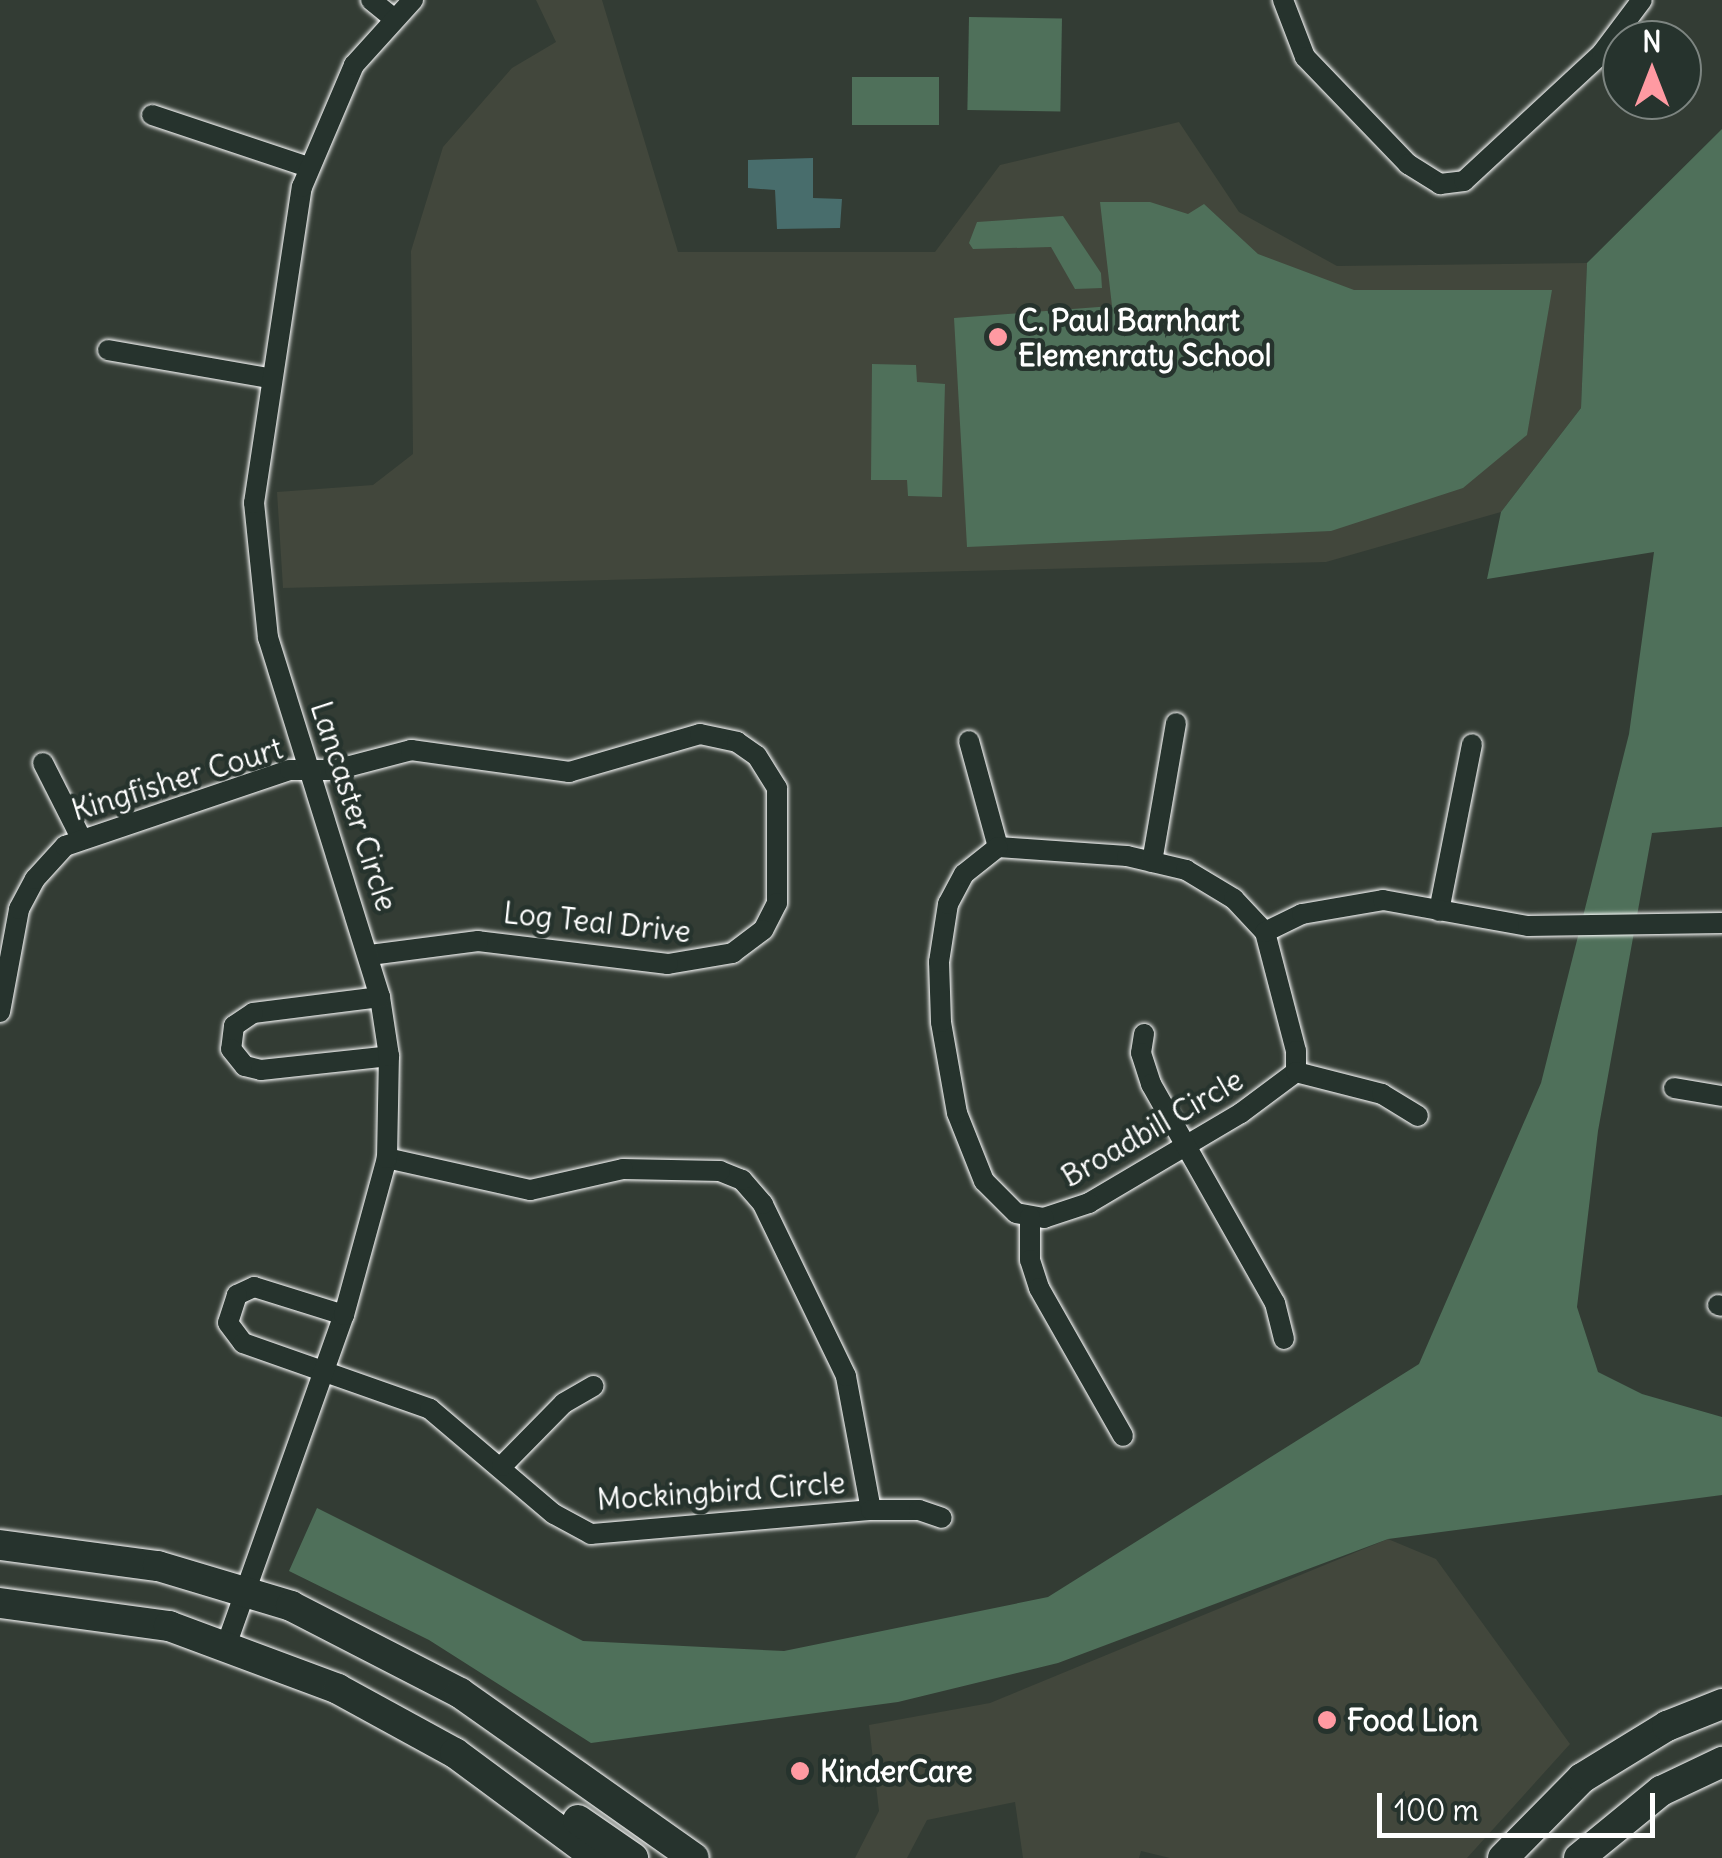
<!DOCTYPE html>
<html>
<head>
<meta charset="utf-8">
<style>
  body { margin:0 }
  #map { position:relative; width:1722px; height:1858px; overflow:hidden; background:#333c34; font-family:Delius,sans-serif }
  div>[style] { position:absolute }
  [style*='--x'] { left:calc(var(--x)*1px); top:calc(var(--y)*1px); width:calc(var(--w)*1px); rotate:calc(var(--a)*1deg) }
  .built>* { inset:0; background:#42473c }
  .green>* { inset:0; background:#4f705a; transform-origin:0 0 }
  .water>* { inset:0; background:#486d6c }
  .roads { filter:drop-shadow(0 0 2px #fff) drop-shadow(0 0 2px #fff) }
  .minor>* { height:20px; margin:-10px; padding:0 10px; transform-origin:10px; border-radius:10px; background:#26332d }
  .secondary>* { height:30px; margin:-15px; padding:0 15px; transform-origin:15px; border-radius:15px; background:#26332d }
  .dots>* { width:28px; height:28px; translate:-50% -50%; box-sizing:border-box; border:5px solid #26332d; border-radius:50% }
  span { translate:-50% -50%; white-space:nowrap; text-align:center; line-height:1.15; -webkit-text-stroke:9px #26332d; paint-order:stroke }
  .poi-label { font-size:30px; color:#fff; font-weight:700 }
  .left { translate:0 -50%; text-align:left }
  .street-label { font-size:30px; color:#fff }
  .north { position:absolute; left:1602px; top:20px; width:100px; height:100px; box-sizing:border-box; background:#26332d; border:2px solid #7d8581; border-radius:50%; rotate:0deg; font-size:28px; font-weight:700; line-height:40px; text-align:center; color:#fff }
  .north::after { content:''; display:block; margin:auto; width:35px; height:45px; background:#ff9aa2; clip-path:polygon(50% 0,100% 100%,50% 72%,0 100%) }
  .scale { position:absolute; left:1377px; top:1793px; width:278px; height:45px; box-sizing:border-box; border:5px solid #fff; border-top:0; padding-left:12px; font-size:30px; line-height:35px; white-space:nowrap; color:#fff; -webkit-text-stroke:8px #26332d; paint-order:stroke }
</style>
</head>
<body>
<div id="map">
  <div class="built">
    <i style="clip-path:polygon(536px 0,602px 0,678px 252px,935px 252px,1000px 165px,1179px 122px,1239px 212px,1337px 266px,1587px 263px,1581px 408px,1501px 512px,1326px 562px,283px 588px,277px 492px,373px 485px,413px 454px,411px 251px,443px 147px,512px 68px,556px 42px)"></i>
    <i style="clip-path:polygon(1388px 1539px,1436px 1559px,1570px 1744px,1467px 1858px,1170px 1858px,1141px 1851px,1139px 1858px,1023px 1858px,1015px 1802px,927px 1820px,907px 1858px,855px 1858px,879px 1811px,869px 1725px,990px 1703px)"></i>
  </div>
  <div class="green">
    <i style="left:969px;top:17px;width:93px;height:93px;rotate:1deg"></i>
    <i style="left:939px;top:77px;width:48px;height:87px;rotate:90deg"></i>
    <i style="clip-path:polygon(1722px 129px,1722px 827px,1652px 833px,1598px 1131px,1577px 1307px,1598px 1372px,1642px 1394px,1722px 1417px,1722px 1495px,1388px 1539px,1058px 1663px,898px 1702px,591px 1743px,429px 1640px,289px 1571px,317px 1508px,583px 1641px,784px 1651px,1048px 1597px,1419px 1364px,1541px 1083px,1629px 734px,1654px 552px,1487px 579px,1501px 512px,1581px 408px,1587px 263px)"></i>
    <i style="clip-path:polygon(1100px 202px,1150px 202px,1188px 214px,1204px 204px,1258px 254px,1354px 290px,1552px 290px,1527px 435px,1463px 488px,1331px 531px,967px 547px,954px 318px,1112px 306px)"></i>
    <i style="clip-path:polygon(1063px 216px,1101px 273px,1102px 288px,1075px 289px,1051px 247px,973px 249px,969px 243px,977px 222px)"></i>
    <i style="clip-path:polygon(872px 364px,916px 365px,917px 382px,945px 384px,942px 497px,908px 496px,907px 480px,871px 480px)"></i>
  </div>
  <div class="water">
    <i style="clip-path:polygon(813px 158px,813px 198px,842px 199px,840px 228px,777px 229px,775px 190px,748px 188px,748px 160px)"></i>
  </div>
  <div class="roads">
    <div class="minor">
      <i style="--x:371;--y:0;--w:28;--a:39"></i>
      <i style="--x:1283;--y:0;--w:61;--a:68.9"></i>
      <i style="--x:1305;--y:57;--w:149;--a:46.1"></i>
      <i style="--x:1408;--y:164;--w:38;--a:32"></i>
      <i style="--x:1440;--y:184;--w:24;--a:-7"></i>
      <i style="--x:1464;--y:181;--w:188;--a:-42.8"></i>
      <i style="--x:1602;--y:53;--w:66;--a:-53"></i>
      <i style="--x:152;--y:115;--w:164;--a:18.4"></i>
      <i style="--x:108;--y:350;--w:163;--a:9.9"></i>
      <i style="--x:969;--y:741;--w:110;--a:74.7"></i>
      <i style="--x:43;--y:763;--w:82;--a:63.1"></i>
      <i style="--x:998;--y:847;--w:129;--a:4"></i>
      <i style="--x:1127;--y:856;--w:61;--a:13.3"></i>
      <i style="--x:1186;--y:870;--w:56;--a:31.1"></i>
      <i style="--x:1234;--y:899;--w:45;--a:46.8"></i>
      <i style="--x:1265;--y:932;--w:123;--a:75.4"></i>
      <i style="--x:1296;--y:1051;--w:21;--a:90"></i>
      <i style="--x:1296;--y:1072;--w:69;--a:143.3"></i>
      <i style="--x:1241;--y:1113;--w:177;--a:149.4"></i>
      <i style="--x:1089;--y:1203;--w:47;--a:161.6"></i>
      <i style="--x:1044;--y:1218;--w:28;--a:-170"></i>
      <i style="--x:1016;--y:1213;--w:45;--a:-135"></i>
      <i style="--x:984;--y:1181;--w:73;--a:-111.7"></i>
      <i style="--x:957;--y:1113;--w:92;--a:-100"></i>
      <i style="--x:941;--y:1022;--w:60;--a:-91.9"></i>
      <i style="--x:939;--y:962;--w:59;--a:-81.2"></i>
      <i style="--x:948;--y:904;--w:34;--a:-62"></i>
      <i style="--x:964;--y:874;--w:43;--a:-38.5"></i>
      <i style="--x:1152;--y:862;--w:141;--a:-80.2"></i>
      <i style="--x:1439;--y:911;--w:170;--a:-78.8"></i>
      <i style="--x:1265;--y:932;--w:41;--a:-25.9"></i>
      <i style="--x:1302;--y:914;--w:82;--a:-9.8"></i>
      <i style="--x:1383;--y:900;--w:147;--a:10.2"></i>
      <i style="--x:1528;--y:926;--w:194;--a:-0.9"></i>
      <i style="--x:380;--y:997;--w:128;--a:172.8"></i>
      <i style="--x:253;--y:1013;--w:23;--a:146"></i>
      <i style="--x:234;--y:1026;--w:23;--a:97"></i>
      <i style="--x:231;--y:1049;--w:22;--a:51"></i>
      <i style="--x:245;--y:1066;--w:16;--a:14"></i>
      <i style="--x:261;--y:1070;--w:129;--a:-6.2"></i>
      <i style="--x:0;--y:1012;--w:105;--a:-79.5"></i>
      <i style="--x:19;--y:909;--w:34;--a:-62"></i>
      <i style="--x:35;--y:879;--w:45;--a:-47.7"></i>
      <i style="--x:65;--y:846;--w:237;--a:-18.7"></i>
      <i style="--x:290;--y:770;--w:45;--a:0"></i>
      <i style="--x:335;--y:770;--w:79;--a:-14.7"></i>
      <i style="--x:411;--y:750;--w:160;--a:7.9"></i>
      <i style="--x:569;--y:772;--w:136;--a:-16.2"></i>
      <i style="--x:700;--y:734;--w:38;--a:12"></i>
      <i style="--x:737;--y:742;--w:24;--a:35"></i>
      <i style="--x:757;--y:756;--w:38;--a:58"></i>
      <i style="--x:777;--y:788;--w:115;--a:90"></i>
      <i style="--x:777;--y:903;--w:30;--a:117"></i>
      <i style="--x:763;--y:930;--w:38;--a:143"></i>
      <i style="--x:733;--y:953;--w:66;--a:170.4"></i>
      <i style="--x:668;--y:964;--w:191;--a:-173.1"></i>
      <i style="--x:478;--y:941;--w:109;--a:172.6"></i>
      <i style="--x:1144;--y:1034;--w:19;--a:99"></i>
      <i style="--x:1141;--y:1053;--w:33;--a:72"></i>
      <i style="--x:1151;--y:1084;--w:252;--a:60.5"></i>
      <i style="--x:1275;--y:1303;--w:37;--a:76"></i>
      <i style="--x:1296;--y:1072;--w:89;--a:14.3"></i>
      <i style="--x:1382;--y:1094;--w:42;--a:31.4"></i>
      <i style="--x:1674;--y:1088;--w:49;--a:9.5"></i>
      <i style="--x:1030;--y:1217;--w:43;--a:90"></i>
      <i style="--x:1030;--y:1260;--w:29;--a:72"></i>
      <i style="--x:1039;--y:1288;--w:170;--a:60.4"></i>
      <i style="--x:1718;--y:1305;--w:4;--a:14"></i>
      <i style="--x:344;--y:1315;--w:94;--a:-162.7"></i>
      <i style="--x:254;--y:1287;--w:19;--a:155"></i>
      <i style="--x:237;--y:1295;--w:29;--a:108"></i>
      <i style="--x:228;--y:1323;--w:25;--a:53"></i>
      <i style="--x:243;--y:1343;--w:198;--a:19.4"></i>
      <i style="--x:430;--y:1409;--w:162;--a:40.3"></i>
      <i style="--x:554;--y:1514;--w:42;--a:28.4"></i>
      <i style="--x:591;--y:1534;--w:281;--a:-4.9"></i>
      <i style="--x:871;--y:1510;--w:136;--a:-100.6"></i>
      <i style="--x:846;--y:1376;--w:191;--a:-115.8"></i>
      <i style="--x:763;--y:1204;--w:32;--a:-131"></i>
      <i style="--x:742;--y:1180;--w:24;--a:-158"></i>
      <i style="--x:720;--y:1171;--w:97;--a:-178.8"></i>
      <i style="--x:623;--y:1169;--w:95;--a:167.3"></i>
      <i style="--x:530;--y:1190;--w:147;--a:-167.4"></i>
      <i style="--x:502;--y:1466;--w:88;--a:-45.5"></i>
      <i style="--x:564;--y:1403;--w:34;--a:-30"></i>
      <i style="--x:871;--y:1510;--w:48;--a:0"></i>
      <i style="--x:919;--y:1510;--w:24;--a:19"></i>
      <i style="--x:227;--y:1643;--w:348;--a:-70.4"></i>
      <i style="--x:344;--y:1315;--w:163;--a:-74.7"></i>
      <i style="--x:387;--y:1158;--w:102;--a:-88.9"></i>
      <i style="--x:389;--y:1056;--w:60;--a:-98.7"></i>
      <i style="--x:380;--y:997;--w:376;--a:-107.3"></i>
      <i style="--x:268;--y:638;--w:136;--a:-95.9"></i>
      <i style="--x:254;--y:503;--w:320;--a:-81.4"></i>
      <i style="--x:302;--y:187;--w:133;--a:-66.9"></i>
      <i style="--x:354;--y:65;--w:88;--a:-47.8"></i>
    </div>
    <div class="secondary">
      <i style="--x:0;--y:1545;--w:159;--a:7.6"></i>
      <i style="--x:158;--y:1566;--w:139;--a:16.7"></i>
      <i style="--x:291;--y:1606;--w:190;--a:27.2"></i>
      <i style="--x:460;--y:1693;--w:286;--a:35.2"></i>
      <i style="--x:0;--y:1603;--w:171;--a:7.8"></i>
      <i style="--x:169;--y:1626;--w:180;--a:20.4"></i>
      <i style="--x:338;--y:1689;--w:133;--a:28.7"></i>
      <i style="--x:455;--y:1753;--w:177;--a:36.5"></i>
      <i style="--x:578;--y:1820;--w:67;--a:34.6"></i>
      <i style="--x:1503;--y:1858;--w:112;--a:-45.4"></i>
      <i style="--x:1582;--y:1778;--w:100;--a:-31.5"></i>
      <i style="--x:1667;--y:1726;--w:59;--a:-21.8"></i>
      <i style="--x:1579;--y:1858;--w:106;--a:-39.3"></i>
      <i style="--x:1661;--y:1791;--w:68;--a:-25.4"></i>
    </div>
  </div>
  <div class="dots">
    <i style="left:998px;top:337px;background:#ff9aa2"></i>
    <i style="left:1327px;top:1720px;background:#ff9aa2"></i>
    <i style="left:800px;top:1771px;background:#ff9aa2"></i>
  </div>
  <div class="poi-label">
    <span class="left" style="left:1018px;top:337px">C. Paul Barnhart<br>Elemenraty School</span>
    <span class="left" style="left:1347px;top:1720px">Food Lion</span>
    <span class="left" style="left:820px;top:1771px">KinderCare</span>
  </div>
  <div class="street-label">
    <span style="left:177px;top:779px;rotate:-17deg">Kingfisher Court</span>
    <span style="left:354px;top:806px;rotate:72deg">Lancaster Circle</span>
    <span style="left:597px;top:922px;rotate:6deg">Log Teal Drive</span>
    <span style="left:1152px;top:1128px;rotate:-30deg">Broadbill Circle</span>
    <span style="left:721px;top:1491px;rotate:-4deg">Mockingbird Circle</span>
  </div>
  <div class="north">N</div>
  <div class="scale">100 m</div>
</div>
</body>
</html>
